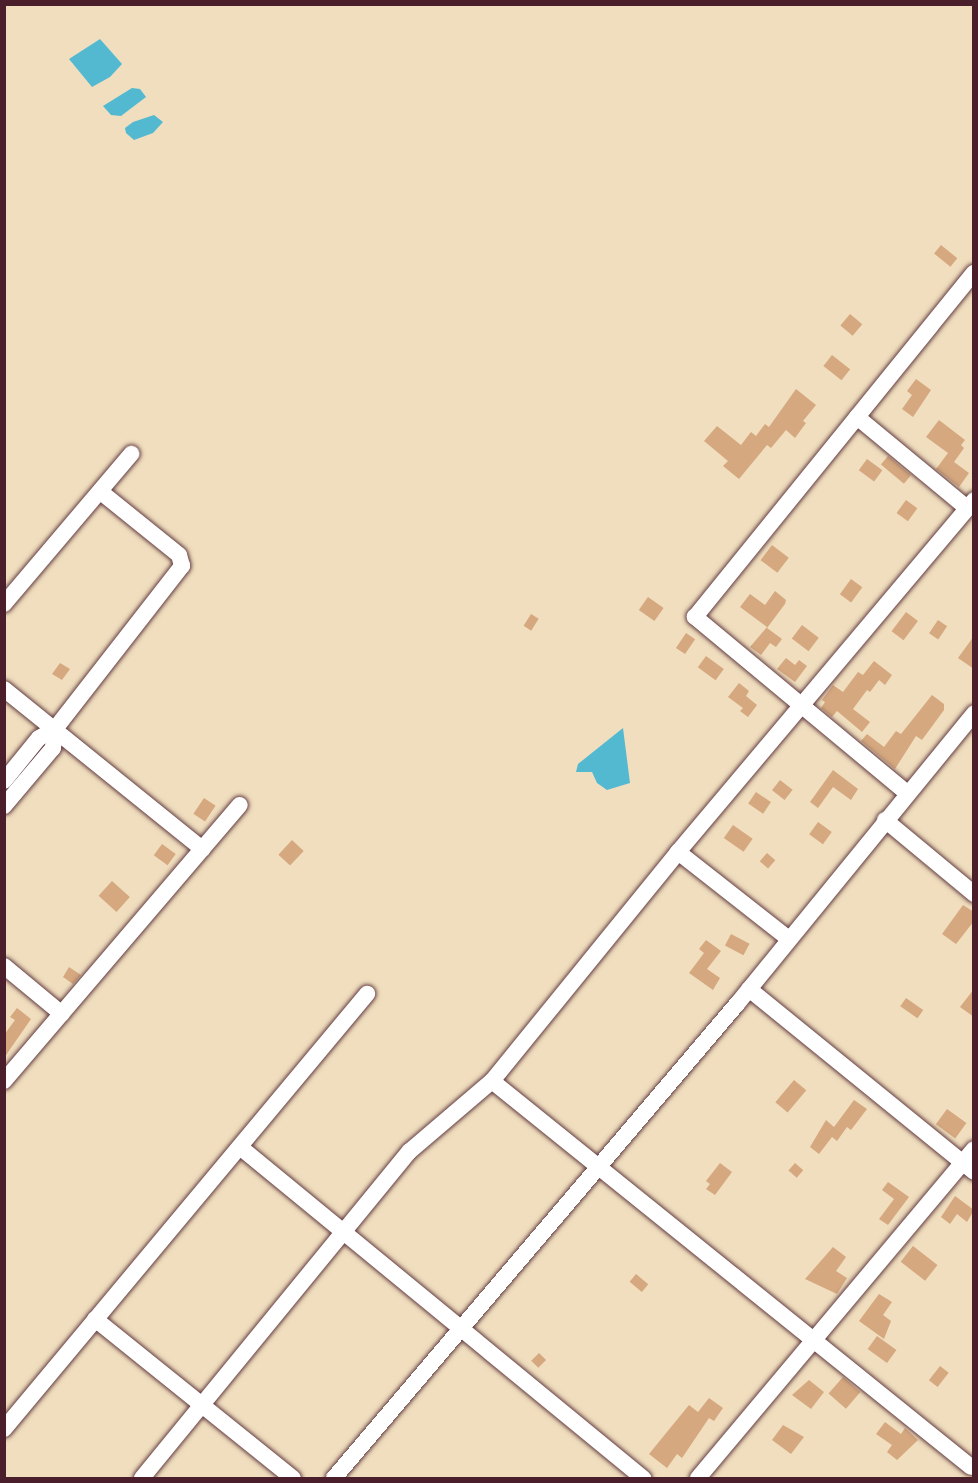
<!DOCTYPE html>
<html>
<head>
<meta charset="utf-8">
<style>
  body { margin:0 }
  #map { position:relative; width:978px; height:1483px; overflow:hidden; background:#f0debe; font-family:"Libre Caslon Text",serif }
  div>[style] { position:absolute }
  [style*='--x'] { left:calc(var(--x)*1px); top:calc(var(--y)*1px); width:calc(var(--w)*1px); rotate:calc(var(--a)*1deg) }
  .water>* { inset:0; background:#53b9d1 }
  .building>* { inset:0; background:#d5a87f; transform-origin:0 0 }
  .roads { filter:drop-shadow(0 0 2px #633c41) drop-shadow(0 0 2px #633c41) }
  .minor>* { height:16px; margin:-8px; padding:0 8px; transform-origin:8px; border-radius:8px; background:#fff }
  span { translate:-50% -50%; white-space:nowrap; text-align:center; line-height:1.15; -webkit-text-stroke:4.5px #fbf7ec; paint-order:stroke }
  .frame { position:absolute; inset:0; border:6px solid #4a1f2b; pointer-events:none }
</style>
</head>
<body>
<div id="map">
  <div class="water">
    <i style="clip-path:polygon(100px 39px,122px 64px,110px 77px,92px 87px,69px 59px)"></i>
    <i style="clip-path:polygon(132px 88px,140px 89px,146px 97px,121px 116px,111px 115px,103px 106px)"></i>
    <i style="clip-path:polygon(154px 115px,163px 122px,153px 133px,134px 140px,126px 133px,125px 128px,133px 122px)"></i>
    <i style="clip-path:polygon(623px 728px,630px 783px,607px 790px,597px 783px,592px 772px,576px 772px,578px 764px)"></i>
  </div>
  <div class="building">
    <i style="left:941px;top:245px;width:21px;height:11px;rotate:39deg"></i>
    <i style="left:850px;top:314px;width:16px;height:15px;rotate:40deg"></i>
    <i style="left:832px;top:355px;width:23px;height:14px;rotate:38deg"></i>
    <i style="clip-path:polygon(916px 379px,931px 390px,913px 417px,902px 409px,912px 395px,907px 391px)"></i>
    <i style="clip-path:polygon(796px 389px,816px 405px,803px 421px,806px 423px,795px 438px,786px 430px,771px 448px,767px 445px,739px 479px,723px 466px,728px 461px,704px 441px,717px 426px,741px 445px,751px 432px,756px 436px,765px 424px,769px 427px)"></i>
    <i style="clip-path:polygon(939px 420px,965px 440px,961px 445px,964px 448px,954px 462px,969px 473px,959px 487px,936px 469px,948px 453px,926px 437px)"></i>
    <i style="left:888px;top:456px;width:30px;height:11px;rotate:40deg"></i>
    <i style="left:867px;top:459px;width:19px;height:14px;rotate:36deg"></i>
    <i style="left:906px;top:500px;width:14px;height:16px;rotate:36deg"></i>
    <i style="left:772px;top:545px;width:21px;height:19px;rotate:37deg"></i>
    <i style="left:851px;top:579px;width:14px;height:19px;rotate:36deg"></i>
    <i style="clip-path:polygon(775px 591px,786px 600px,785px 604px,767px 628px,782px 639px,776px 647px,770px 643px,761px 655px,750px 647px,767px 627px,740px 607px,750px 594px,765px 605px)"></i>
    <i style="left:648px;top:597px;width:19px;height:16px;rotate:35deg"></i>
    <i style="left:906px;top:612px;width:15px;height:24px;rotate:37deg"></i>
    <i style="left:531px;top:614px;width:9px;height:14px;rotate:32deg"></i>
    <i style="left:938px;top:620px;width:11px;height:16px;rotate:34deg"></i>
    <i style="left:802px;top:625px;width:21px;height:17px;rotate:37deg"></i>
    <i style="left:686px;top:633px;width:11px;height:18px;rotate:34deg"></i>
    <i style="clip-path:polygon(974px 636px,974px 669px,958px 658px)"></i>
    <i style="left:706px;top:656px;width:22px;height:14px;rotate:36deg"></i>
    <i style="clip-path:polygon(786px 658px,795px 665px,799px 660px,807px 666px,795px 682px,777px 669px)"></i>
    <i style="clip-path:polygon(874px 661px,892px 675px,885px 685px,879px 680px,870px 692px,867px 690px,853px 709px,870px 722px,862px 732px,837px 711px,832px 717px,821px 708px,825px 702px,822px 700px,833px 685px,843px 692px,858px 672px,863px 675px)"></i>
    <i style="clip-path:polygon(60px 663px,70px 669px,62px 680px,52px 674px)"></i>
    <i style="clip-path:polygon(739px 683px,749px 691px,746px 696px,757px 705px,748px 717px,740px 711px,743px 708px,728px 697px)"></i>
    <i style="clip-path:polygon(932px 695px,944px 704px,944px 710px,922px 740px,916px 736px,895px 769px,861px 741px,867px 734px,884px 747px,896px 731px,901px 734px)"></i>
    <i style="clip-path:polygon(833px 770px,858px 789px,851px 800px,833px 787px,818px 808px,810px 802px)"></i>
    <i style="left:780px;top:780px;width:16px;height:13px;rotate:38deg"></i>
    <i style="left:756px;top:792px;width:18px;height:14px;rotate:34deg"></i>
    <i style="left:204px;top:798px;width:14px;height:19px;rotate:34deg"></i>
    <i style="left:818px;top:822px;width:17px;height:15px;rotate:36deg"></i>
    <i style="left:733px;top:825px;width:24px;height:16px;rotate:35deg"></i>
    <i style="left:292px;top:840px;width:16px;height:20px;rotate:43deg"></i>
    <i style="left:162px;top:844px;width:17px;height:14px;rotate:36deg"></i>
    <i style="left:767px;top:853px;width:11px;height:11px;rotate:41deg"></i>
    <i style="left:112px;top:881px;width:24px;height:20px;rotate:42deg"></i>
    <i style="clip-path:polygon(963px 905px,974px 912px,974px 921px,956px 944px,942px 934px)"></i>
    <i style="left:731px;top:934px;width:21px;height:13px;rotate:28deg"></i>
    <i style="clip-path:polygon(706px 940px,721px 951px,707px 969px,720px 978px,713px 990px,689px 973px,704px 953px,699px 949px)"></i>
    <i style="clip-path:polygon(69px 967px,81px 975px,73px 984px,63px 977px)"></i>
    <i style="clip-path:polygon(974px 989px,974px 1017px,960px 1007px)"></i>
    <i style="left:906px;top:998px;width:21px;height:10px;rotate:35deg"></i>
    <i style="clip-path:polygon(17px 1008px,31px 1019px,4px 1058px,4px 1035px,15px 1020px,10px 1017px)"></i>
    <i style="left:794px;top:1080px;width:16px;height:29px;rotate:40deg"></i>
    <i style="clip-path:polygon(854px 1100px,867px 1109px,851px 1130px,847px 1127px,837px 1141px,832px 1137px,819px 1154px,810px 1147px,826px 1120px,834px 1127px)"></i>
    <i style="left:947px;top:1109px;width:24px;height:19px;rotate:36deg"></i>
    <i style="clip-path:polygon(720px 1163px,732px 1172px,715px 1195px,706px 1189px,710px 1184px,706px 1181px)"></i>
    <i style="left:795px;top:1163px;width:11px;height:10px;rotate:41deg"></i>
    <i style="clip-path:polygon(888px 1182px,909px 1197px,888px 1225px,879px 1219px,894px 1199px,882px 1190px)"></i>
    <i style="clip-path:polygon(955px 1196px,974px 1210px,967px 1222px,957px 1214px,950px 1224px,941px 1217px)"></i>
    <i style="left:913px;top:1246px;width:31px;height:20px;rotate:38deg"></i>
    <i style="clip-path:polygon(833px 1247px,846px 1257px,836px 1271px,847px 1278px,837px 1294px,805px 1279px)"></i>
    <i style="left:636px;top:1274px;width:16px;height:10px;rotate:40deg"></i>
    <i style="clip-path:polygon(879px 1294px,892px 1302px,883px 1315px,891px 1321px,884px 1339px,859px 1321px)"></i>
    <i style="left:877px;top:1336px;width:24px;height:16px;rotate:36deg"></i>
    <i style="left:539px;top:1353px;width:10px;height:11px;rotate:45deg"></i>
    <i style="left:940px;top:1366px;width:11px;height:18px;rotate:38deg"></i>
    <i style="left:843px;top:1377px;width:23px;height:22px;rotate:41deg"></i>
    <i style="clip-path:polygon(809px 1380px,824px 1392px,811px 1409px,792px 1395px)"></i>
    <i style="clip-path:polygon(709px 1398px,723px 1408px,714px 1421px,709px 1418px,682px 1458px,677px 1454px,667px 1468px,649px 1454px,689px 1405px,698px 1412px)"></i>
    <i style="clip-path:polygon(885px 1422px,901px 1434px,905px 1428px,918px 1440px,897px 1460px,887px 1452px,892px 1445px,876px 1434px)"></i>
    <i style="clip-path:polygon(783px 1425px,804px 1437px,791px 1454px,772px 1440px)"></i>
  </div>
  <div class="roads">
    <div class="minor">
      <i style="--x:857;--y:417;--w:143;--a:39.6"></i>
      <i style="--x:4;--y:604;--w:197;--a:-49.7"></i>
      <i style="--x:4;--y:689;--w:255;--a:38.9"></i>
      <i style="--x:4;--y:781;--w:55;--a:-50.9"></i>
      <i style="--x:39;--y:738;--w:18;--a:-29"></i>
      <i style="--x:55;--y:729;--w:207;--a:-52.1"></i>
      <i style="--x:182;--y:566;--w:11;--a:-105"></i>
      <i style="--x:179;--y:555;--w:100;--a:-141.1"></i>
      <i style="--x:907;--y:793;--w:276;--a:-140.3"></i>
      <i style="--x:695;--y:617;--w:443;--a:-51"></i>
      <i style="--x:4;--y:806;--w:76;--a:-49.8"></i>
      <i style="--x:53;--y:748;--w:19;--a:-84"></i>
      <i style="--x:885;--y:820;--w:116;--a:39.7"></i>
      <i style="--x:678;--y:852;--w:141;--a:38.1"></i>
      <i style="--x:4;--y:966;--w:75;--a:39.6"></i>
      <i style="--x:749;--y:989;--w:290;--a:39.1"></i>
      <i style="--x:4;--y:1081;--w:363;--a:-49.5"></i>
      <i style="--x:492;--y:1081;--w:615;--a:38.86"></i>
      <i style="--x:240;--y:1147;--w:522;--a:39.4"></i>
      <i style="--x:95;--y:1319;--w:254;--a:38.8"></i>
      <i style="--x:4;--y:1429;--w:567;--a:-50.16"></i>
      <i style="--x:142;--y:1478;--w:423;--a:-50.7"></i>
      <i style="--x:410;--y:1151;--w:108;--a:-40.5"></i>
      <i style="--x:492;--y:1081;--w:295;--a:-50.9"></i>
      <i style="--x:678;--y:852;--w:460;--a:-49.9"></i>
      <i style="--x:334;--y:1478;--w:622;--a:-49.63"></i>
      <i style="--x:737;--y:1004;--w:375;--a:-50.8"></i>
      <i style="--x:698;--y:1478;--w:429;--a:-50"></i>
    </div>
  </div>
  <div class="frame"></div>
</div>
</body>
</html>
